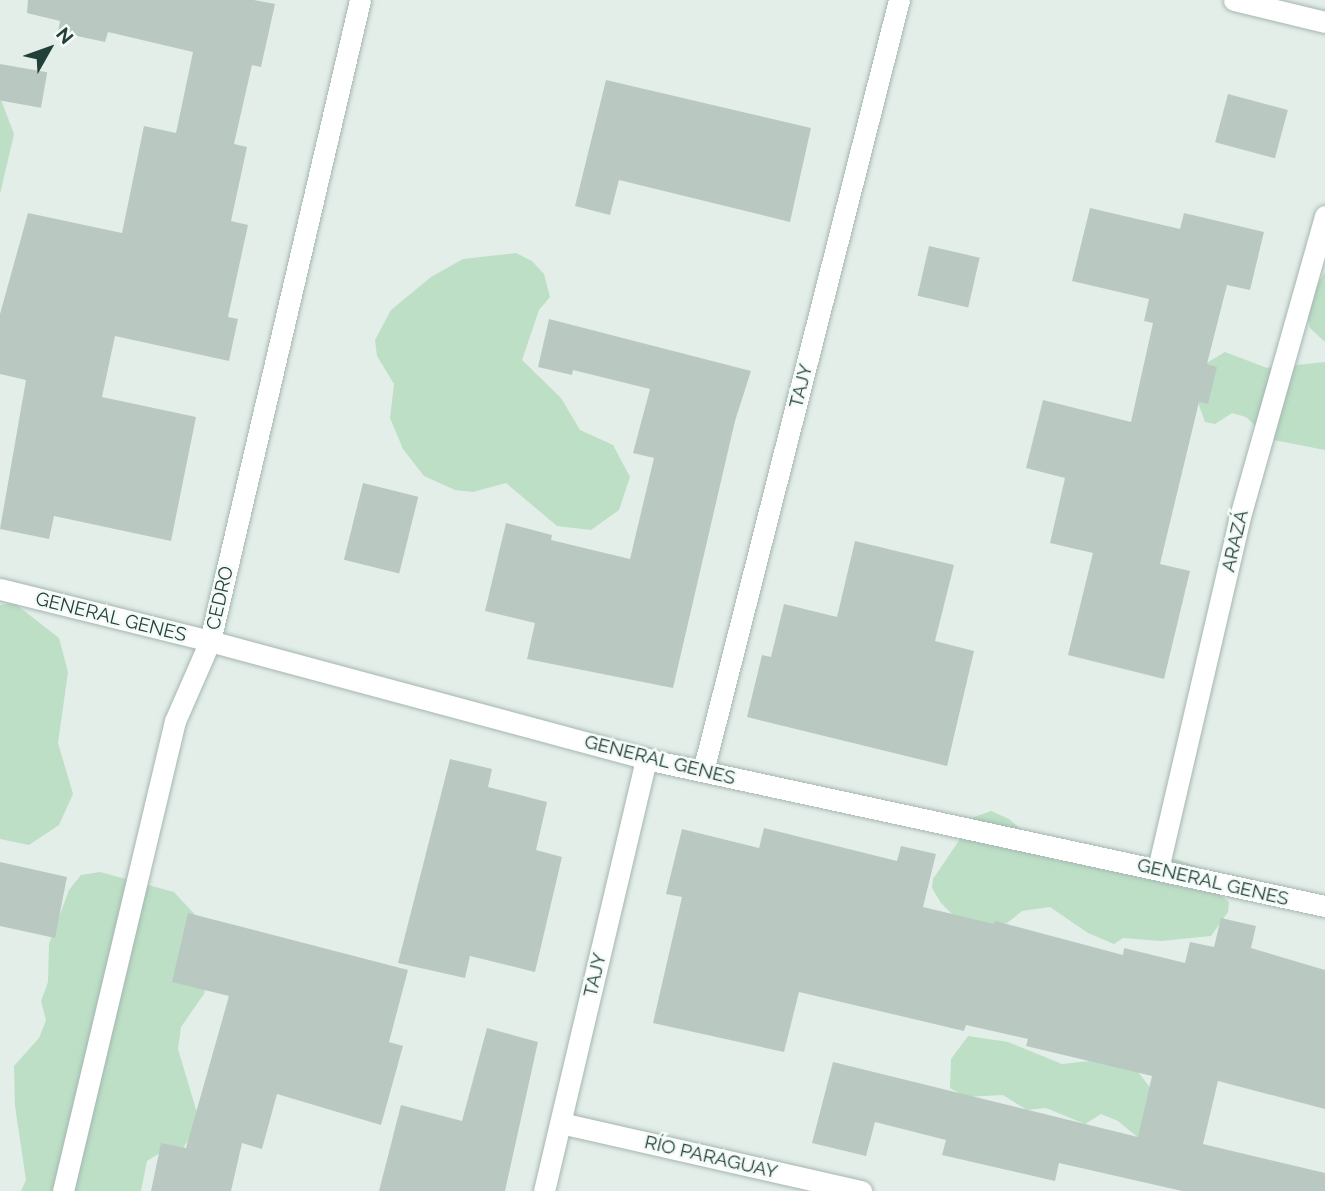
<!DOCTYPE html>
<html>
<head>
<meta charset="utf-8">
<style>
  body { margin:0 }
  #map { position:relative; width:1325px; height:1191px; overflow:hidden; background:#e3eee9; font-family:Raleway,sans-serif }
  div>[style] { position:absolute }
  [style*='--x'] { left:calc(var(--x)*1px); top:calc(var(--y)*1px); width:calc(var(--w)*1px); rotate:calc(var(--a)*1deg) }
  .green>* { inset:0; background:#bcdfc6 }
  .building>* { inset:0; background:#b9c9c2; transform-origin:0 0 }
  .roads { filter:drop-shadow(0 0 2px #a5b6b1) drop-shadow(0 0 2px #a5b6b1) }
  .street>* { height:21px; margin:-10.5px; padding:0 10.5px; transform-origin:10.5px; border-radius:10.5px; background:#fff }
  span { translate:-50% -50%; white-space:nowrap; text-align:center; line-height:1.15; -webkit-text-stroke:5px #f4faf7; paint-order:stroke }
  .street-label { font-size:19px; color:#224039 }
  .north { position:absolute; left:14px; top:14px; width:70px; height:70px; -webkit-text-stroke:5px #f4faf7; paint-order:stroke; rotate:50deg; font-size:19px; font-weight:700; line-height:28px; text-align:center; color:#224039 }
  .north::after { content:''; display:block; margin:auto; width:24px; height:32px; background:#224039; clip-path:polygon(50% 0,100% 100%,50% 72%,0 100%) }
</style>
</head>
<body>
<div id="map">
  <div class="green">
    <i style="clip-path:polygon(0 97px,14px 134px,0 194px)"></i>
    <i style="clip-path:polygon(516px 253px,532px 261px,544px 274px,550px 297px,539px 310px,522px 360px,561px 398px,580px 430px,613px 445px,630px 477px,619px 510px,591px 530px,557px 526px,506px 483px,473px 492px,455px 490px,424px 476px,403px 449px,390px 418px,394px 384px,377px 356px,375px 340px,391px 310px,431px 277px,463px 259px)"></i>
    <i style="clip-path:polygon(1325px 272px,1325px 342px,1310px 328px,1308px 319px,1312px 294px)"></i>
    <i style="clip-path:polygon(1225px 352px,1267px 368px,1325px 362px,1325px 450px,1269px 439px,1246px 417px,1232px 413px,1215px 424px,1205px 422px,1195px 394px,1203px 365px)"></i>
    <i style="clip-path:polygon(14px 603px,59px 638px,68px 672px,58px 743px,73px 794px,59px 825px,29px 845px,0 839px,0 605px)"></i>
    <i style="clip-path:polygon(991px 811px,1009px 819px,1056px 861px,1065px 861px,1081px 850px,1157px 862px,1176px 859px,1195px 866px,1206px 884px,1229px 902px,1228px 912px,1211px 936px,1161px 941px,1123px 938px,1114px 944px,1088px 933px,1050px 907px,1022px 911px,1007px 923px,979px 928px,962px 924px,941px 903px,932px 888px,933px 879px,960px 839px,963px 821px)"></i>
    <i style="clip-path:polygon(100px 872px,174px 892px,199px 919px,208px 976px,204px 994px,181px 1027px,178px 1049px,200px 1123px,183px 1148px,163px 1151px,147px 1161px,141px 1191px,21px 1191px,26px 1180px,15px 1106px,14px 1066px,39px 1038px,46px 1020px,41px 1001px,48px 982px,49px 944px,69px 890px,81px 875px)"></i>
    <i style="clip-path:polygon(968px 1036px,1008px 1042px,1062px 1064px,1090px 1061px,1135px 1068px,1159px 1099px,1141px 1140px,1118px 1121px,1101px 1114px,1085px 1124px,1046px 1108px,1027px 1110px,1003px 1095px,966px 1097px,950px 1088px,951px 1059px)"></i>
  </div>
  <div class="building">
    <i style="clip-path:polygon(28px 0,254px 0,275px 4px,261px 67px,252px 65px,234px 144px,247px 147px,231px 221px,248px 225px,228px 317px,238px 319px,229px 361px,115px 336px,102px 397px,196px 417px,171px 541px,54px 516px,49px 539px,0 529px,26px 380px,0 374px,0 314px,28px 213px,122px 233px,144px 126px,176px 133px,193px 52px,108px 32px,105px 42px,58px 32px,60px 21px,27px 13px)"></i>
    <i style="left:0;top:64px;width:48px;height:36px;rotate:10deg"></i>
    <i style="clip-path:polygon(606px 80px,811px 128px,790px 222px,619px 180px,610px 215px,575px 206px)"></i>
    <i style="left:1228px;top:94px;width:62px;height:50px;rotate:15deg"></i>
    <i style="clip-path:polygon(1090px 208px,1180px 229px,1184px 213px,1264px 232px,1250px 290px,1227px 285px,1207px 364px,1217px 367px,1208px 404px,1199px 402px,1160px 564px,1190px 571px,1164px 679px,1068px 655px,1093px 553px,1050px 543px,1065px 478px,1026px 468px,1043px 400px,1131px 422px,1153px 323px,1144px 321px,1149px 299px,1072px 281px)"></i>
    <i style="left:929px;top:246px;width:52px;height:51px;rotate:13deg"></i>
    <i style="clip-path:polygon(549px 319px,751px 371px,735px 421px,673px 688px,527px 659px,535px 623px,485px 611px,506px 523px,552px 535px,551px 540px,630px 559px,654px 458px,633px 453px,650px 389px,573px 370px,572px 375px,538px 367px)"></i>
    <i style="left:363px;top:483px;width:57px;height:79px;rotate:14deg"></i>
    <i style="clip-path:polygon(855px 541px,954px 565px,935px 641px,974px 651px,947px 766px,747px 717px,762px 655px,771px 657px,784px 604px,837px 617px)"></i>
    <i style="clip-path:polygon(450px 759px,492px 769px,488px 787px,547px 802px,536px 850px,562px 857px,535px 972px,470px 956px,465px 978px,398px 963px)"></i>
    <i style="clip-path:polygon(764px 828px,897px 861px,901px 846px,936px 854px,923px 907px,994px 924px,995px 921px,1123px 955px,1124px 948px,1185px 963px,1190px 942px,1214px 947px,1221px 918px,1256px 926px,1251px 948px,1325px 970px,1325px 1109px,1218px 1081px,1203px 1144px,1325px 1173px,1325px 1191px,1182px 1191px,1059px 1163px,1055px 1181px,942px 1155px,946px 1140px,875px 1122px,866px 1156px,812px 1143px,833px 1062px,1138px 1137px,1152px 1076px,1026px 1046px,1028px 1039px,966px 1025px,964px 1031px,799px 992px,784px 1052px,653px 1023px,682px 897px,666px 894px,682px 829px,759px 848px)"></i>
    <i style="clip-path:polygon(0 862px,67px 877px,55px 938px,0 926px)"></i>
    <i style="clip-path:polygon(188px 913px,408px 970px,389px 1042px,403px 1046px,381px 1125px,277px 1094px,262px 1149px,242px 1143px,231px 1191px,151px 1191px,161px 1143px,186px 1148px,229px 996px,172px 982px)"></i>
    <i style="clip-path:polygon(487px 1028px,538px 1042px,505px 1191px,379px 1191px,401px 1105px,462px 1121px)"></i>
  </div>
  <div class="roads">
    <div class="street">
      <i style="--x:1234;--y:0;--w:94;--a:13.6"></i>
      <i style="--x:0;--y:589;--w:216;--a:13.9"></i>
      <i style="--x:210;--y:641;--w:452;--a:15.1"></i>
      <i style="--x:646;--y:759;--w:695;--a:12.22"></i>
      <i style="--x:703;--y:771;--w:796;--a:-75.74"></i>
      <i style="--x:1158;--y:869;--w:358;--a:-76.9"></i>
      <i style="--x:1239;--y:520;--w:316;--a:-74.2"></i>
      <i style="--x:561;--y:1123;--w:308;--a:12.8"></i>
      <i style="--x:63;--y:1191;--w:483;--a:-76.6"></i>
      <i style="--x:175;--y:721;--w:87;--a:-66.4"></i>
      <i style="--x:210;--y:641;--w:658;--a:-76.83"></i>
      <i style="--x:544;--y:1191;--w:444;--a:-76.7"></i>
    </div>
  </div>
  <div class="street-label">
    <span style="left:801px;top:386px;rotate:-76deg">TAJY</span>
    <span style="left:1235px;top:541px;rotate:-77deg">ARAZÁ</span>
    <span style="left:220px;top:598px;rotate:-77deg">CEDRO</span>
    <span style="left:111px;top:617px;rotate:14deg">GENERAL GENES</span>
    <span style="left:660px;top:760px;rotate:14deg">GENERAL GENES</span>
    <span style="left:1213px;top:882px;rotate:13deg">GENERAL GENES</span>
    <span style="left:595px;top:975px;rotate:-77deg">TAJY</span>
    <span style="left:711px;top:1157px;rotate:13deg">RÍO PARAGUAY</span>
  </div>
  <div class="north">N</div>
</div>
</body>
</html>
